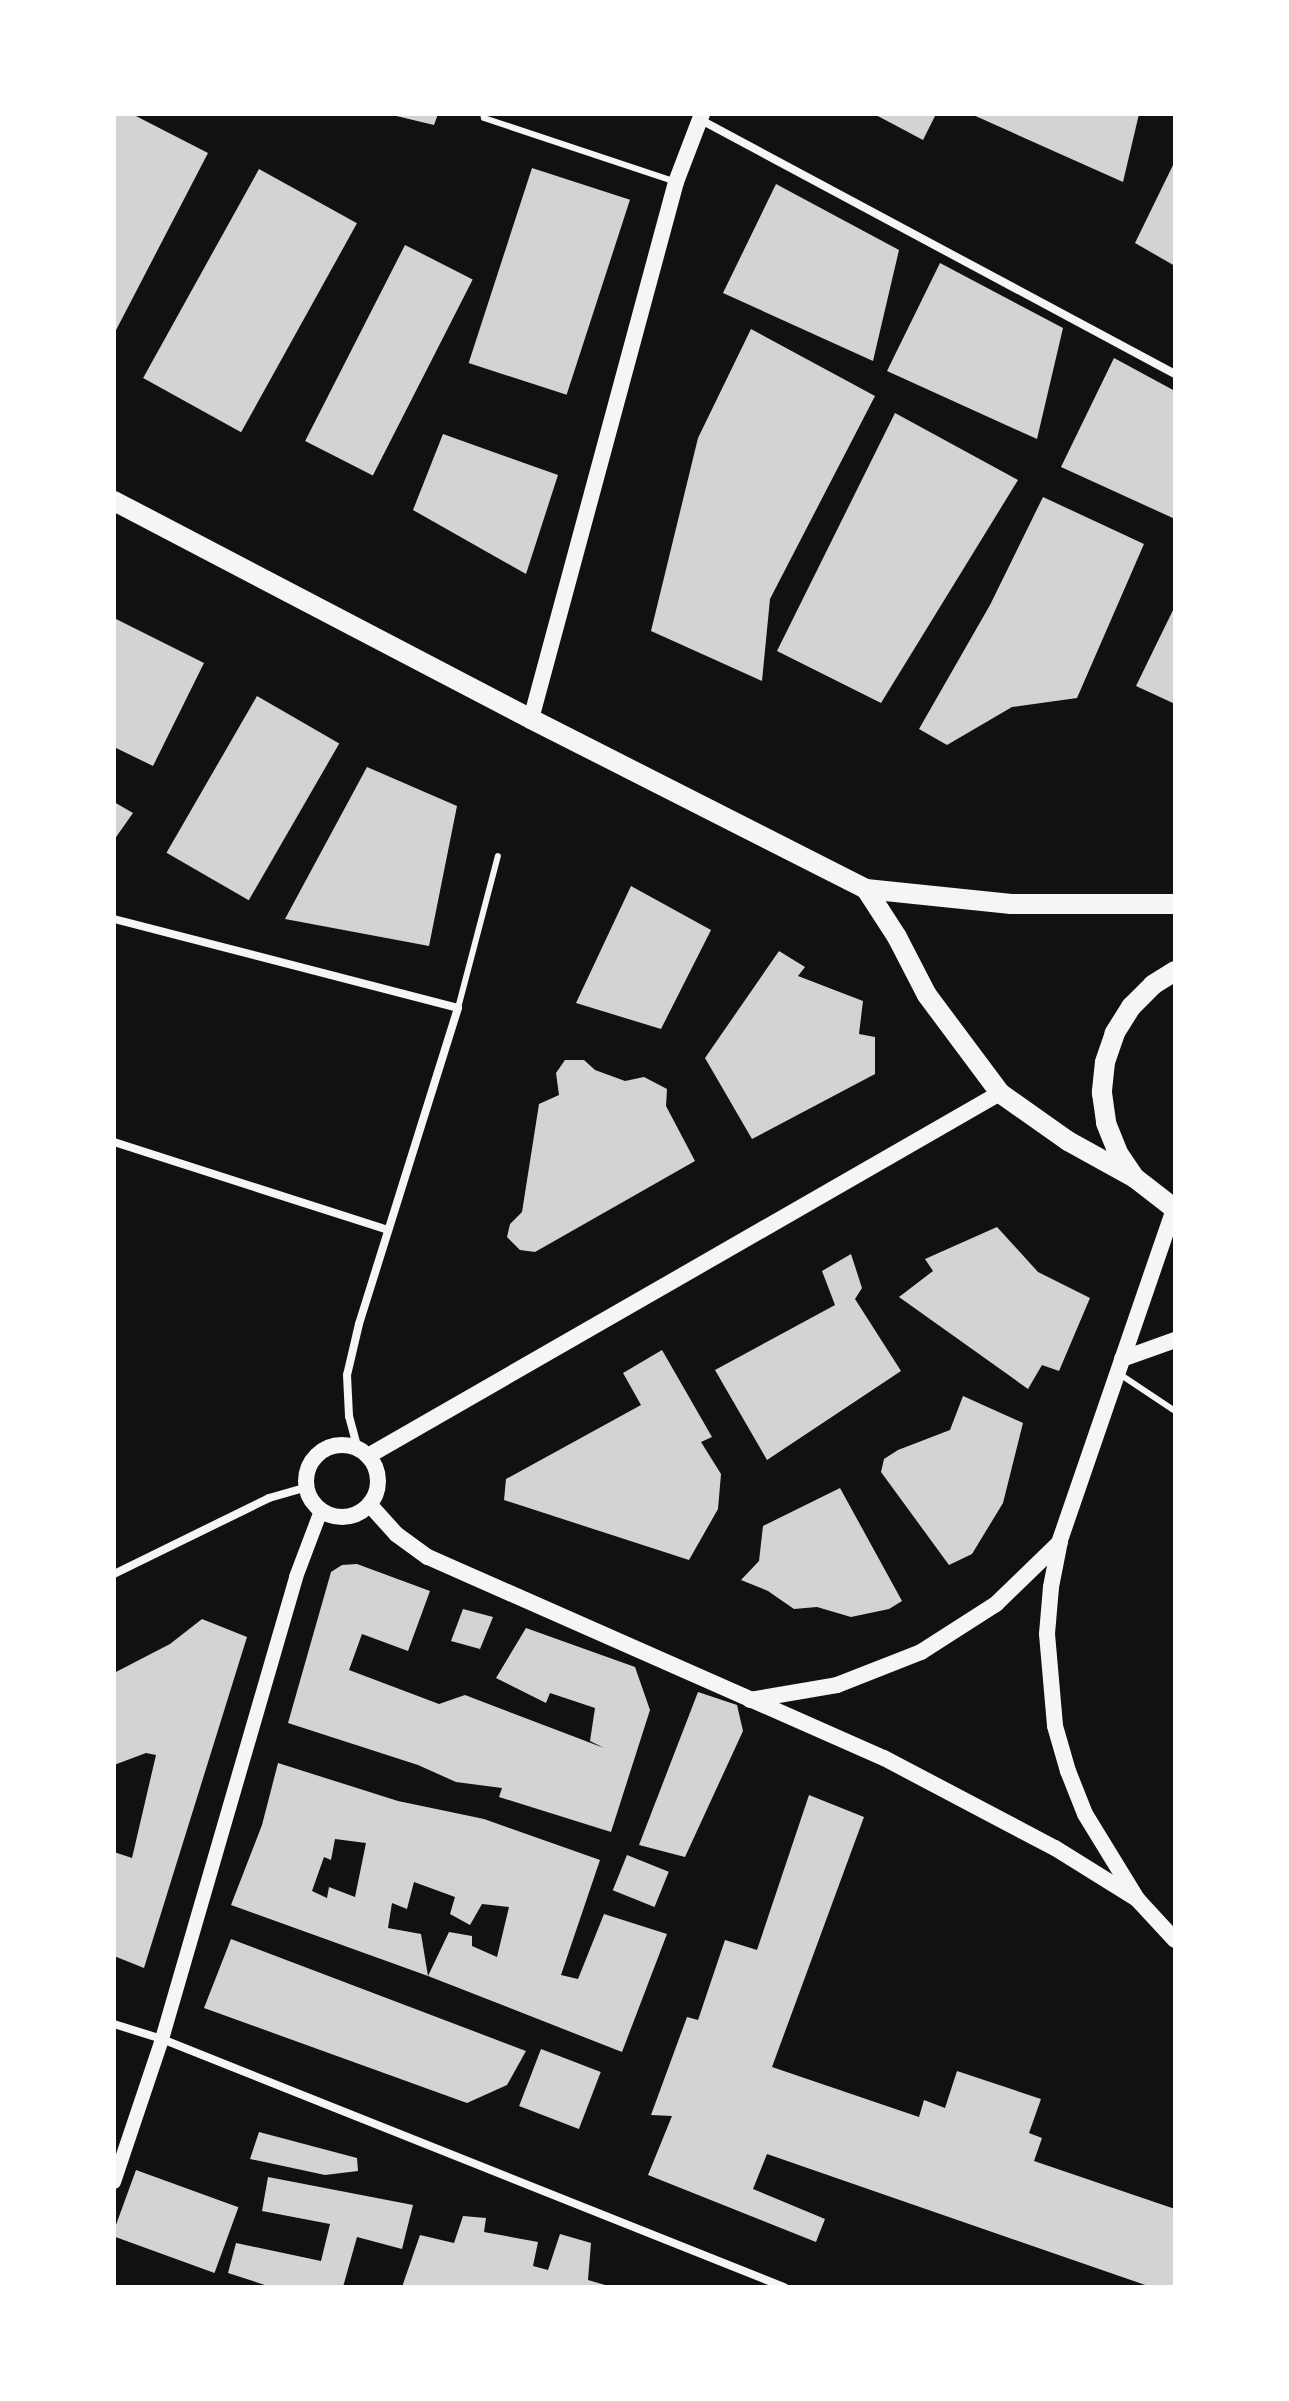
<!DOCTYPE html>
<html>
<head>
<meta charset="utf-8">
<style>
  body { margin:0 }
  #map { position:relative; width:1289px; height:2401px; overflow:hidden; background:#111; font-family:Raleway,sans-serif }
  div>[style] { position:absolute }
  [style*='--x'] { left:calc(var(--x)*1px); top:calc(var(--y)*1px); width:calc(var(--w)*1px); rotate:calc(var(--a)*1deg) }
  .building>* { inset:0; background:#d3d3d3; transform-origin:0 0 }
  .service>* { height:6px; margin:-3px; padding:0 3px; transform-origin:3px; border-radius:3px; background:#f5f5f5 }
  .minor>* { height:8px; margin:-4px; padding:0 4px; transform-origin:4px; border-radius:4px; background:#f5f5f5 }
  .tertiary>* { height:14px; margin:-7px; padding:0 7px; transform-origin:7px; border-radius:7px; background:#f5f5f5 }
  .secondary>* { height:16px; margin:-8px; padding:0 8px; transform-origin:8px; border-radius:8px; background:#f5f5f5 }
  .secondary>.ring { margin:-8px; padding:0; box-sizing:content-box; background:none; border:16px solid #f5f5f5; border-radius:50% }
  .primary>* { height:20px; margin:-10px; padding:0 10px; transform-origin:10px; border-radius:10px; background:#f5f5f5 }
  span { translate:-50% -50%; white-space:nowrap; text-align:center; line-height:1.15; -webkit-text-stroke:7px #fff; paint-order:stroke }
  .frame { position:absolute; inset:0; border:116px solid #fff; pointer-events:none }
</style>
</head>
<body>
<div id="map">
  <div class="building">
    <i style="clip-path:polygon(114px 114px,132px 114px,208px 153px,114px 334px)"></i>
    <i style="clip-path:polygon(388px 114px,438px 114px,434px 125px)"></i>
    <i style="clip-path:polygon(874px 114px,936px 114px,923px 140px)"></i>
    <i style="clip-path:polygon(971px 114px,1139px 114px,1123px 182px)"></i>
    <i style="clip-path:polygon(1175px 161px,1175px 266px,1135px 243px)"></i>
    <i style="left:532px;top:168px;width:103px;height:205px;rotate:18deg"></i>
    <i style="left:259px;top:169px;width:112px;height:239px;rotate:29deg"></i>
    <i style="clip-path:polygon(776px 184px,899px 250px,873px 361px,723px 293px)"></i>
    <i style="left:405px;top:245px;width:76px;height:220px;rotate:27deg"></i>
    <i style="clip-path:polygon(940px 263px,1063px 328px,1037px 439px,887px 371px)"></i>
    <i style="clip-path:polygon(751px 329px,875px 396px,770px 599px,762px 681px,651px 631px,698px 438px)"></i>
    <i style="clip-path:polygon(1114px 358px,1175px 391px,1175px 519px,1061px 467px)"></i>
    <i style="clip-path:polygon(895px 413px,1018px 480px,881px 703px,777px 651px)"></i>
    <i style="clip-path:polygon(443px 434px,558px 475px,526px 574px,413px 510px)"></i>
    <i style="clip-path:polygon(1043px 497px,1144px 544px,1077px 698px,1012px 707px,947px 745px,919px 729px,990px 605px)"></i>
    <i style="clip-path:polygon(1175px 606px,1175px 704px,1136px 686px)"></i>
    <i style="clip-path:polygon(114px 618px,204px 663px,153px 766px,114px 747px)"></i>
    <i style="left:257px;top:696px;width:95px;height:181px;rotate:30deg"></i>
    <i style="clip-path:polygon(367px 767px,457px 806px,429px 946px,285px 919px)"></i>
    <i style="clip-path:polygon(114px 802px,133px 813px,114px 840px)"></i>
    <i style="clip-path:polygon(631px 886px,711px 930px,661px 1029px,576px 1003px)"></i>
    <i style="clip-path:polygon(779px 951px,805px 967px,798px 976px,863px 1001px,859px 1034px,875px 1037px,875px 1074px,752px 1139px,705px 1058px)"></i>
    <i style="clip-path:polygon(565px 1060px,584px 1060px,595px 1070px,625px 1081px,644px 1077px,667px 1089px,666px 1106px,695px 1161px,535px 1252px,520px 1250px,507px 1237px,510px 1224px,522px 1212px,539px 1104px,559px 1095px,556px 1073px)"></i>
    <i style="clip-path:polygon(997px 1227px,1038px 1272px,1090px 1298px,1059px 1371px,1042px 1365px,1028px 1389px,899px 1297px,933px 1271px,925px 1259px)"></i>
    <i style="clip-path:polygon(851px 1254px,862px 1288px,855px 1299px,901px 1371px,767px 1460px,715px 1370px,835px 1305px,822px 1271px)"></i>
    <i style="clip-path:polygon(662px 1350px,712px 1437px,701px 1442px,721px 1474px,718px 1509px,689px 1560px,504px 1500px,506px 1479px,641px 1405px,623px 1373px)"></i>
    <i style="clip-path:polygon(963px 1396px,1023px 1423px,1003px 1503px,972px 1554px,949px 1565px,881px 1472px,884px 1459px,898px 1450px,950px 1430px)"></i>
    <i style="clip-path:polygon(840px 1488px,902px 1601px,889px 1609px,851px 1617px,817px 1607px,794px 1609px,768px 1591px,741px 1580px,759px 1561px,763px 1526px)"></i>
    <i style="clip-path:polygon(357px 1564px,430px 1591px,408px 1651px,362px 1634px,349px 1670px,439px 1704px,465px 1695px,604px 1748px,590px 1741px,595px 1708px,550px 1693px,546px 1703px,496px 1678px,526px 1628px,635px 1667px,650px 1710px,611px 1832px,499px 1797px,502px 1788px,456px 1782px,418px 1765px,288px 1723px,331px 1572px,342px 1565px)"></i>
    <i style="clip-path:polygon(463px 1609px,493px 1617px,480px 1649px,451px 1641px)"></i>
    <i style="clip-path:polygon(202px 1619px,247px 1637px,144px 1968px,114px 1956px,114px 1852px,132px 1858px,156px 1755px,146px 1753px,114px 1765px,114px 1673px,170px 1644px)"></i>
    <i style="clip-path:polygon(698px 1692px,737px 1705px,743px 1731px,685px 1857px,639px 1845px)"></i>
    <i style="clip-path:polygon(evenodd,278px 1763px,398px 1801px,484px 1819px,600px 1860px,561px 1975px,578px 1979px,604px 1914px,667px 1934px,622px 2052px,428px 1976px,449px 1932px,472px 1936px,472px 1946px,497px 1957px,509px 1907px,482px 1904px,470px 1925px,450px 1914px,455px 1897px,414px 1882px,407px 1909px,392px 1903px,388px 1928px,421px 1934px,428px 1976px,231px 1905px,262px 1825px,278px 1763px,335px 1839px,366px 1843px,355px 1897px,329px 1887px,327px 1898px,312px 1891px,324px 1857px,331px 1860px,335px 1839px)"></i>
    <i style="clip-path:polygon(809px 1795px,864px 1817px,772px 2067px,919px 2117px,924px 2100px,945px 2108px,957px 2071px,1041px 2099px,1029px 2133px,1042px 2138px,1034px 2161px,1175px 2209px,1175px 2287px,1151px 2287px,767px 2154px,753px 2189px,825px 2219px,816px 2242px,648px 2175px,672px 2116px,651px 2115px,687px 2017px,698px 2020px,725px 1940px,757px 1950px)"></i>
    <i style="left:627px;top:1855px;width:45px;height:38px;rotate:22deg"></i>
    <i style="clip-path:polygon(231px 1939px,526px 2051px,507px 2085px,467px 2103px,204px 2008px)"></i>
    <i style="left:541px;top:2049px;width:64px;height:61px;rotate:21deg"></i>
    <i style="clip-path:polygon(259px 2132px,357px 2158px,358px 2171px,325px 2175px,250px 2159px)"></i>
    <i style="left:136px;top:2170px;width:109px;height:70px;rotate:20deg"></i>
    <i style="clip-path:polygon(268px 2177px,413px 2205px,402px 2249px,357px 2237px,343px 2287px,271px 2287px,228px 2273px,236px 2243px,321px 2261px,330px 2224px,262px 2211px)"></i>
    <i style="clip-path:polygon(463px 2216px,486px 2218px,484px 2232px,538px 2242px,533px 2266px,548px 2270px,560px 2234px,591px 2243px,588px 2280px,612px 2287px,402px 2287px,420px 2235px,454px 2243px)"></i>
  </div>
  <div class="service">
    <i style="--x:483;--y:114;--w:4;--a:76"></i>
    <i style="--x:484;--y:118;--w:199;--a:18.4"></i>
    <i style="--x:458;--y:1008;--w:157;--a:-75.3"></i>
    <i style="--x:1118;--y:1373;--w:69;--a:33.7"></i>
  </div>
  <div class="minor">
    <i style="--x:701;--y:120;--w:538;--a:28.19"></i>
    <i style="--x:114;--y:919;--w:355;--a:14.5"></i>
    <i style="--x:458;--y:1008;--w:331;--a:107.4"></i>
    <i style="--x:359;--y:1324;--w:52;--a:103.2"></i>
    <i style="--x:347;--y:1375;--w:41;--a:87.2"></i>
    <i style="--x:349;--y:1416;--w:34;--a:75"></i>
    <i style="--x:114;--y:1142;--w:288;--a:17.8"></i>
    <i style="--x:114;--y:1574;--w:173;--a:-26.1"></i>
    <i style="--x:269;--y:1498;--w:40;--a:-16"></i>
    <i style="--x:114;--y:2024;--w:50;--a:17.4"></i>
    <i style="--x:162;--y:2039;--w:670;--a:21.74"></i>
  </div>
  <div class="tertiary">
    <i style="--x:114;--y:2182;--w:151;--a:-71.4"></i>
    <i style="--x:162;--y:2039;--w:481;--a:-73.8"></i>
    <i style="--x:296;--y:1577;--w:71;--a:-69.3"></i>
  </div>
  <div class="secondary">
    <i style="--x:531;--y:719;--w:556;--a:-74.89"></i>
    <i style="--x:676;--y:182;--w:73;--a:-69.1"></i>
    <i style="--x:1174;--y:1209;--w:351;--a:109"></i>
    <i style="--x:1060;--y:1541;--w:47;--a:101.1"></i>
    <i style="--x:1051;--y:1587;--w:47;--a:94.9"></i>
    <i style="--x:1047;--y:1634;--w:92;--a:85"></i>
    <i style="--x:1055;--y:1726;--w:47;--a:73.9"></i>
    <i style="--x:1068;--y:1771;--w:46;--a:68.4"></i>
    <i style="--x:1085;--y:1814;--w:100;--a:58.5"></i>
    <i style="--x:1137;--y:1899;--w:56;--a:47.2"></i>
    <i style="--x:1122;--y:1359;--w:56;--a:-19.7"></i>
    <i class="ring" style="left:306px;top:1445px;width:56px;height:56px"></i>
    <i style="--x:368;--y:1456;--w:729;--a:-29.87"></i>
    <i style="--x:370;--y:1505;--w:39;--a:48"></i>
    <i style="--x:396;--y:1534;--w:39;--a:36"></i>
    <i style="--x:428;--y:1557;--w:498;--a:23.8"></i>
    <i style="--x:884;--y:1758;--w:193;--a:27.8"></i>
    <i style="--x:1055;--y:1848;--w:97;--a:31.9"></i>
    <i style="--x:750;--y:1700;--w:88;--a:-9.8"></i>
    <i style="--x:837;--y:1685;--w:90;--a:-21.4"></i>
    <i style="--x:921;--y:1652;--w:89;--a:-32.6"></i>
    <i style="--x:996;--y:1604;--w:89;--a:-44.1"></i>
  </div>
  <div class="primary">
    <i style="--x:114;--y:501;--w:471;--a:27.6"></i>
    <i style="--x:531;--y:719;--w:376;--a:26.9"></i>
    <i style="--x:866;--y:889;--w:57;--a:57.1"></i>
    <i style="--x:897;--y:937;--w:65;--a:62.7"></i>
    <i style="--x:927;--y:995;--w:122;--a:53.3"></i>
    <i style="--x:1000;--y:1093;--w:83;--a:35.2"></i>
    <i style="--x:1068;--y:1141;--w:77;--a:28.9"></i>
    <i style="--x:866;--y:889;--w:146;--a:5.9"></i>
    <i style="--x:1011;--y:904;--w:164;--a:0"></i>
    <i style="--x:1175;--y:971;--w:26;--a:148"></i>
    <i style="--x:1153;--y:985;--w:31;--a:135"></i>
    <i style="--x:1131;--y:1007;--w:31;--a:122"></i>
    <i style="--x:1115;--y:1033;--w:31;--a:109"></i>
    <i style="--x:1105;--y:1062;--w:31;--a:96"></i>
    <i style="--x:1102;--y:1093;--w:30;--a:82"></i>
    <i style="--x:1106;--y:1123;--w:32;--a:68"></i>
    <i style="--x:1118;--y:1153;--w:30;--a:56"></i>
    <i style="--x:1135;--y:1178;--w:51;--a:37.8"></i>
  </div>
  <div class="frame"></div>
</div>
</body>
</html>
